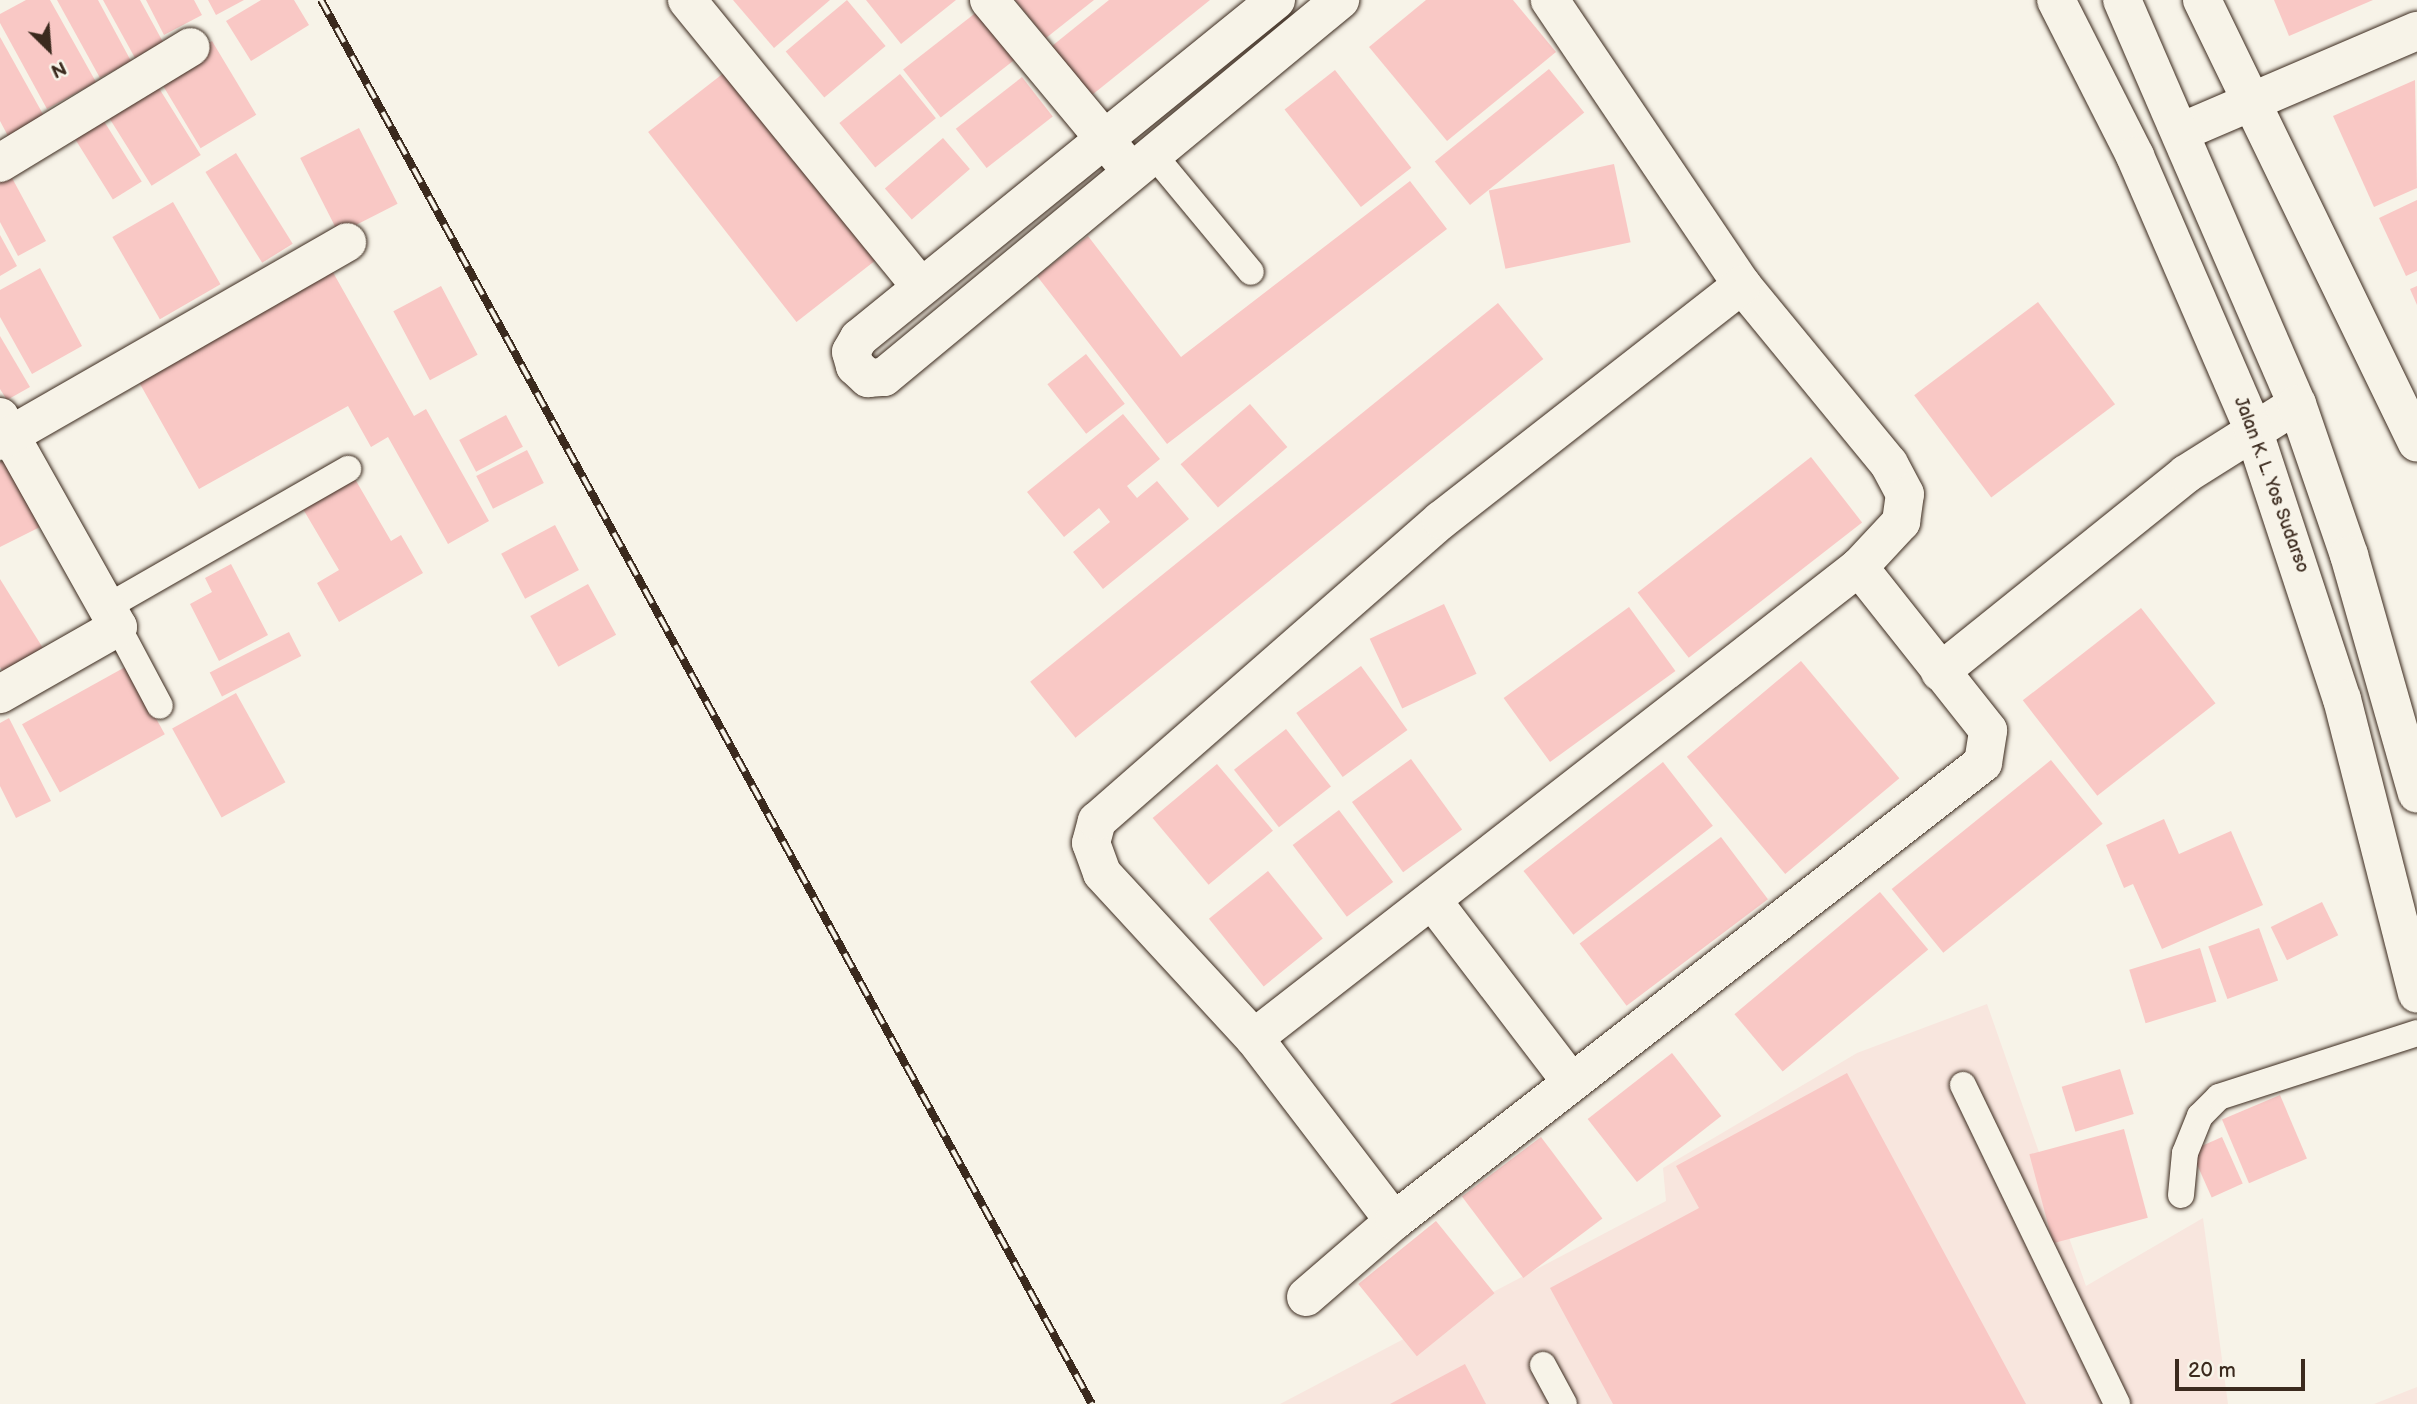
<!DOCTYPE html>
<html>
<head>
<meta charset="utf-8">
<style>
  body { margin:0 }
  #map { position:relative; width:2417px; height:1404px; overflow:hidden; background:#f7f3e8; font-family:"Balsamiq Sans",sans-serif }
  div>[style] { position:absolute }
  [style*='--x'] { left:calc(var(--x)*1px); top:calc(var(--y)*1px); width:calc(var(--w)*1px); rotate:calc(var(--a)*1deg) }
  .built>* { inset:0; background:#f8e6de }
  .building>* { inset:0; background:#f9c8c5; transform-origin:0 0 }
  .roads { filter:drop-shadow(0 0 2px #3b2a1e) drop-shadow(0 0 2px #3b2a1e) }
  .service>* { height:26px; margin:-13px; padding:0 13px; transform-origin:13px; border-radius:13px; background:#f7f3e8 }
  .minor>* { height:38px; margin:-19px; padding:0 19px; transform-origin:19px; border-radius:19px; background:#f7f3e8 }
  .trunk>* { height:38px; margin:-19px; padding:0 19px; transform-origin:19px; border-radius:19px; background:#f7f3e8 }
  .rail>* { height:8px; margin-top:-4px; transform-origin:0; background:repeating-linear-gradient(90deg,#f7f3e8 0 16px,#3b2a1e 0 32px); box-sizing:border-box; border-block:2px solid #3b2a1e }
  span { translate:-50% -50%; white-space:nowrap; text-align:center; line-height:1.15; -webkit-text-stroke:7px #f7f3e8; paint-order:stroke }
  .street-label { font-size:18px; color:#3b2a1e }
  .north { position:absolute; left:14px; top:14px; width:70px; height:70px; -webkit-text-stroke:5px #f7f3e8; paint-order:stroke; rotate:155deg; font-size:19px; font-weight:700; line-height:28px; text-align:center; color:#3b2a1e }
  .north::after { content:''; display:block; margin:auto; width:24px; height:32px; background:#3b2a1e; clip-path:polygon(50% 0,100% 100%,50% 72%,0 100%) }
  .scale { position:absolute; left:2175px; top:1359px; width:130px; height:32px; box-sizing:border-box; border:4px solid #3b2a1e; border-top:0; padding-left:9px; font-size:21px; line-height:24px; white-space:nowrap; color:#3b2a1e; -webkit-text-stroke:5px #f7f3e8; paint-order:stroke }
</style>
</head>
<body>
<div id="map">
  <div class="built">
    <i style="clip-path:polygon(1987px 1004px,2086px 1286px,2203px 1218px,2228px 1404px,1280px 1404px,1666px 1201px,1663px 1168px,1857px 1053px)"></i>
    <i style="clip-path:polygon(2417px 1387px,2417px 1404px,2374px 1404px)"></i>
  </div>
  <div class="building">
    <i style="clip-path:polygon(26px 0,50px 0,96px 82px,47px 109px,0 23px,0 14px)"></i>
    <i style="clip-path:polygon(57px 0,98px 0,131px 61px,100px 78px)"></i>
    <i style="clip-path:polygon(103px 0,140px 0,163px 42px,135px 58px)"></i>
    <i style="clip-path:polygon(146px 0,194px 0,202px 15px,164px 35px)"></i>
    <i style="clip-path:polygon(208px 0,244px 0,216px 15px)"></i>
    <i style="clip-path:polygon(261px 0,294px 0,309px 25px,251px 61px,226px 21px)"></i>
    <i style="clip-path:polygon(733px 0,830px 0,774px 48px)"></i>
    <i style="left:847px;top:0;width:60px;height:80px;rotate:50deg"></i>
    <i style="clip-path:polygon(866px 0,956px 0,901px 44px)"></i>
    <i style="clip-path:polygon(1015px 0,1094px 0,1046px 38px)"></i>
    <i style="clip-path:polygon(1109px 0,1210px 0,1087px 99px,1047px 50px)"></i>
    <i style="clip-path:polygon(1426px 0,1513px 0,1556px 52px,1447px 141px,1369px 47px)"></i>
    <i style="clip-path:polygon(2274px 0,2373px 0,2289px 36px)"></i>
    <i style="left:978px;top:11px;width:61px;height:95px;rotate:52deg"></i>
    <i style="clip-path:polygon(0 37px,44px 116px,8px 136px,0 121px)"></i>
    <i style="left:212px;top:41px;width:86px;height:65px;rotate:59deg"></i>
    <i style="left:734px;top:65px;width:241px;height:109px;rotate:52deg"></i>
    <i style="left:1549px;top:69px;width:56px;height:147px;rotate:51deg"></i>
    <i style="left:1335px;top:70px;width:124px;height:64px;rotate:52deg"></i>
    <i style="left:900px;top:74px;width:57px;height:78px;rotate:51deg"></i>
    <i style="left:152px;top:77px;width:92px;height:58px;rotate:58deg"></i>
    <i style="left:1022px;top:77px;width:50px;height:84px;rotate:52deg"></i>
    <i style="clip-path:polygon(2415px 80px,2417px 188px,2374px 207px,2333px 116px)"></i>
    <i style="left:102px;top:118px;width:75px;height:34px;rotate:58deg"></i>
    <i style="left:359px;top:128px;width:85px;height:66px;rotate:63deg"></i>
    <i style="left:943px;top:138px;width:41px;height:77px;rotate:49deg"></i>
    <i style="left:236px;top:153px;width:107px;height:36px;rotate:58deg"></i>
    <i style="left:1614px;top:164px;width:80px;height:128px;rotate:78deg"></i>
    <i style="clip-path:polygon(11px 176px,46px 241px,18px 256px,0 222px,0 182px)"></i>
    <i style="clip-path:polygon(1410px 181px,1447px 229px,1167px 444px,1037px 276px,1088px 236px,1181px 357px)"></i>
    <i style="clip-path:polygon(2417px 200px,2417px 271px,2406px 276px,2379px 218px)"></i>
    <i style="left:173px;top:202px;width:95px;height:70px;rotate:60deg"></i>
    <i style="clip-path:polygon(0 235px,17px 266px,0 276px)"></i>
    <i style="clip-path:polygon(330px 267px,414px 416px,426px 409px,489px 521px,448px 544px,388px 437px,371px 447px,348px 406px,199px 489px,135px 375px)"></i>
    <i style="clip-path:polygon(40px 268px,82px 346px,32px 374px,0 317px,0 290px)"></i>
    <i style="left:441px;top:286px;width:78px;height:54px;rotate:62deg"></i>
    <i style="clip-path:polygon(2417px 286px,2417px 305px,2410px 289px)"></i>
    <i style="left:2038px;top:302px;width:128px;height:155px;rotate:53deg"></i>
    <i style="left:1498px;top:303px;width:72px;height:602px;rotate:51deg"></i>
    <i style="clip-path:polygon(0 336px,30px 387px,7px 400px,0 389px)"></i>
    <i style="left:1086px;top:354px;width:63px;height:49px;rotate:52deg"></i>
    <i style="left:1250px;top:404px;width:57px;height:92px;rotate:49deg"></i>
    <i style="clip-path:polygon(1123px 414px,1160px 459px,1127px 486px,1137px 498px,1157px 481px,1189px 519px,1103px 589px,1073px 552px,1110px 522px,1099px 508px,1064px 537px,1027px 492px)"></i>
    <i style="left:506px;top:415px;width:36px;height:53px;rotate:62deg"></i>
    <i style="left:527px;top:450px;width:37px;height:57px;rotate:63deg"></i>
    <i style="clip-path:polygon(13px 455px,48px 523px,0 547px,0 462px)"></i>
    <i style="left:1811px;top:457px;width:83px;height:220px;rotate:52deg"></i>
    <i style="clip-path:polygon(355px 479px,391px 541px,401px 535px,423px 573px,339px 622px,317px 583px,339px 570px,303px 509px)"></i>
    <i style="left:555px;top:525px;width:51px;height:61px;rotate:62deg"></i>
    <i style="clip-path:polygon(231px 564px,268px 635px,219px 661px,190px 604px,212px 592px,205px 578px)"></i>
    <i style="clip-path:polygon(0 579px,46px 653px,6px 677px,0 667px)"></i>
    <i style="left:588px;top:584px;width:58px;height:66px;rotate:61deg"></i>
    <i style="left:1444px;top:604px;width:77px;height:82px;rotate:65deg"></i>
    <i style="left:1629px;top:607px;width:79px;height:155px;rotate:54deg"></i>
    <i style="left:2141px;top:608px;width:121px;height:150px;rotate:52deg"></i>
    <i style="left:289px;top:632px;width:27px;height:89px;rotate:63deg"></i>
    <i style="left:1801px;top:661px;width:153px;height:149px;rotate:50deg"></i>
    <i style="left:127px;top:666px;width:78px;height:120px;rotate:61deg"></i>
    <i style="left:1361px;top:666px;width:79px;height:80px;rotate:54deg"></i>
    <i style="left:236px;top:693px;width:102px;height:73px;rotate:61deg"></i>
    <i style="clip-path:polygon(9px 718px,51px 801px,16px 818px,0 786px,0 723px)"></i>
    <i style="left:1286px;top:729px;width:73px;height:66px;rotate:52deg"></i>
    <i style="left:1411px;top:759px;width:87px;height:73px;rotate:54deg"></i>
    <i style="left:2051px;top:760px;width:82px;height:205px;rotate:51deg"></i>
    <i style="left:1663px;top:762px;width:81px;height:177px;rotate:52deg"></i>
    <i style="left:1217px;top:764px;width:87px;height:84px;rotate:50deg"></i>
    <i style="left:1339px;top:810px;width:90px;height:58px;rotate:53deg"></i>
    <i style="clip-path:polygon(2164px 819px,2179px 854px,2231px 831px,2263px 905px,2162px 949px,2133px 884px,2124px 888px,2106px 845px)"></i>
    <i style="left:1721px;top:837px;width:78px;height:177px;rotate:53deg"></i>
    <i style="left:1268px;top:871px;width:87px;height:76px;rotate:51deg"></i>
    <i style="left:1880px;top:892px;width:75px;height:190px;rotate:50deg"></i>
    <i style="left:2322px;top:902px;width:37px;height:57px;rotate:64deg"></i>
    <i style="left:2259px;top:928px;width:56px;height:54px;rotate:70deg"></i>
    <i style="left:2200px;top:948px;width:56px;height:74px;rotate:73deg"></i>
    <i style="left:1672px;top:1053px;width:80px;height:107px;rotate:52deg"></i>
    <i style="left:2120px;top:1069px;width:47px;height:61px;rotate:73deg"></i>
    <i style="clip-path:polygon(1847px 1073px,2026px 1404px,1613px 1404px,1550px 1288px,1699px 1208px,1676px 1166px)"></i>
    <i style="left:2280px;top:1095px;width:69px;height:63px;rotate:67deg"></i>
    <i style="left:2124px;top:1129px;width:92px;height:98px;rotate:75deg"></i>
    <i style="left:1541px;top:1137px;width:102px;height:99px;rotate:53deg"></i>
    <i style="left:2222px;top:1137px;width:51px;height:34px;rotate:66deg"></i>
    <i style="left:1436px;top:1221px;width:93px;height:100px;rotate:51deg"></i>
    <i style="clip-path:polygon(1465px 1364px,1486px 1404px,1390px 1404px)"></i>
  </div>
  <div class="roads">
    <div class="service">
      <i style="--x:1153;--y:154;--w:153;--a:50.3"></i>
      <i style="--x:107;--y:607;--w:278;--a:-29.8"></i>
      <i style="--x:118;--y:627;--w:89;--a:62"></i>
      <i style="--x:1963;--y:1085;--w:354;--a:64.2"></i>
      <i style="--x:2181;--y:1195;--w:42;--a:-84.6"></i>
      <i style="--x:2185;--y:1153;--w:40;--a:-68"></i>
      <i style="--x:2200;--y:1116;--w:27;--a:-45"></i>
      <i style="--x:2219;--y:1097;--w:208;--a:-17.9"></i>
      <i style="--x:1543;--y:1365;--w:44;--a:61.7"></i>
    </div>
    <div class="minor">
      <i style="--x:687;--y:0;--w:370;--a:50.8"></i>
      <i style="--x:989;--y:0;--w:207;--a:50.3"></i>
      <i style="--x:1276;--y:0;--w:537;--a:140.97"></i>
      <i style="--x:859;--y:338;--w:16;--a:120"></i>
      <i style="--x:851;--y:352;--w:15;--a:74"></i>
      <i style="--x:855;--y:366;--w:18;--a:43"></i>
      <i style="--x:868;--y:378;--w:16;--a:-4"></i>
      <i style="--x:884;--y:377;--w:592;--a:-39.58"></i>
      <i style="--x:2202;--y:0;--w:492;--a:64.1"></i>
      <i style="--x:2181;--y:132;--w:257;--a:-23.2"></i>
      <i style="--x:0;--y:163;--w:223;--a:-31.3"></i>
      <i style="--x:0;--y:417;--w:241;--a:60.7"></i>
      <i style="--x:118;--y:627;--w:136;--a:150.4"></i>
      <i style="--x:0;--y:441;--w:400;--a:-29.8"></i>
      <i style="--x:1940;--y:672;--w:316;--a:-38.8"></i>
      <i style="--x:2186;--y:474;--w:131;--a:-32.2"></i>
      <i style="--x:1432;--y:900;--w:230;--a:52.6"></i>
      <i style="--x:1254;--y:1038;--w:767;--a:-37.9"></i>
      <i style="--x:1859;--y:567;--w:62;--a:-47"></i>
      <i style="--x:1901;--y:522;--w:28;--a:-82"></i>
      <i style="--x:1905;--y:494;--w:34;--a:-118"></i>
      <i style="--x:1889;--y:464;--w:232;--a:-129.4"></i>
      <i style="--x:1742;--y:285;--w:344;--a:-124"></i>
      <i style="--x:1394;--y:1221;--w:230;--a:-127.4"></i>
      <i style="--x:1254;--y:1038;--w:224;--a:-132.7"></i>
      <i style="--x:1102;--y:873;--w:32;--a:-110"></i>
      <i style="--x:1091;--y:843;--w:23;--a:-75"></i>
      <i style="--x:1097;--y:821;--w:457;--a:-41.2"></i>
      <i style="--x:1441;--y:520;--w:382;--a:-38"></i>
      <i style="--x:1306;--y:1297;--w:116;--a:-40.8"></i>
      <i style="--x:1394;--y:1221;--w:746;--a:-37.87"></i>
      <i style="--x:1983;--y:763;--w:33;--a:-81"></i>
      <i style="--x:1988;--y:730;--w:208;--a:-128.4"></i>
    </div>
    <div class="trunk">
      <i style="--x:2056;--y:0;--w:175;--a:63.1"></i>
      <i style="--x:2135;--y:156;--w:297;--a:66.6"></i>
      <i style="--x:2253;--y:429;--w:284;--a:71.8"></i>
      <i style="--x:2342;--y:699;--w:304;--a:75.7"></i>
      <i style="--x:2122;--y:0;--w:440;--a:66.6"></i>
      <i style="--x:2297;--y:404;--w:160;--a:71"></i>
      <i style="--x:2349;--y:555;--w:248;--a:74.1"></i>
    </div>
  </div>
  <div class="rail">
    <i style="--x:321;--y:0;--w:1602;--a:61.23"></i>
  </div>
  <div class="street-label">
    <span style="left:2271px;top:485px;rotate:70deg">Jalan K. L. Yos Sudarso</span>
  </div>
  <div class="north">N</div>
  <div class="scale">20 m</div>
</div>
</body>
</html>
